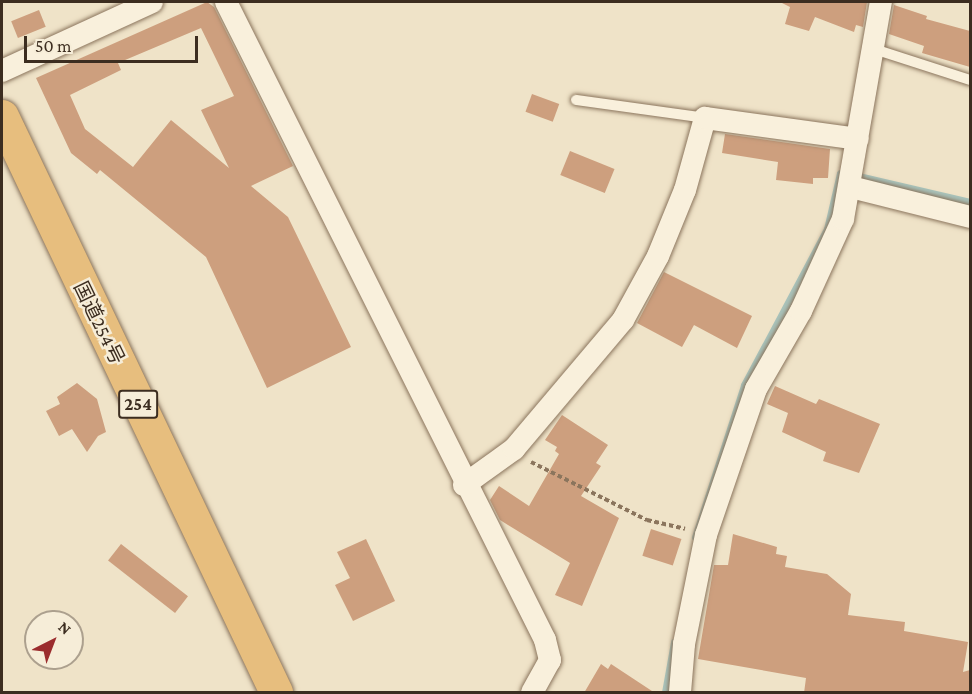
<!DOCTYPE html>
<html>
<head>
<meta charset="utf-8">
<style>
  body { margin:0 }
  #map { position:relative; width:972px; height:694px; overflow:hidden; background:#efe3c8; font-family:"Crimson Pro","Noto Sans JP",serif }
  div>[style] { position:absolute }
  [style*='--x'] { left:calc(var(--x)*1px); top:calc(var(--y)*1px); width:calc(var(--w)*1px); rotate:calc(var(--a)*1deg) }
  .stream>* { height:7px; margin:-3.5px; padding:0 3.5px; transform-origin:3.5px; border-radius:3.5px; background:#a9c3bb }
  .building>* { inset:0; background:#cd9f7e; transform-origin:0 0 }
  .path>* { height:4px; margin-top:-2px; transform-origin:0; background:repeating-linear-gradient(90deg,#8b755d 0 4.5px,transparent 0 7.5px) }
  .roads { filter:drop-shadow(0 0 2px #8b755d) drop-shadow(0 0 2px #8b755d) }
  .service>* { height:10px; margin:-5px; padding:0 5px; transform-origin:5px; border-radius:5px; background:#f9f0dc }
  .minor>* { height:22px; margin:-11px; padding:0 11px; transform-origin:11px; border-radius:11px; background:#f9f0dc }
  .trunk>* { height:33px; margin:-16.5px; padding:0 16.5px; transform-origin:16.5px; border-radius:16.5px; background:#e7be7e }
  span { translate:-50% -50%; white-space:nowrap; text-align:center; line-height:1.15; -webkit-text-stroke:5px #f6edd8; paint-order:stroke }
  .shield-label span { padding:2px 4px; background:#f6edd8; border:2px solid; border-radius:4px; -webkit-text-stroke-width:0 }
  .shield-label { font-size:18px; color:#3c2d20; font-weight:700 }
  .street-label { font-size:20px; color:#3c2d20 }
  .frame { position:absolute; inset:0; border:3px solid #3c2d20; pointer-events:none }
  .north { position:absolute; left:24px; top:610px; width:60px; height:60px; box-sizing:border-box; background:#f6edd8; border:2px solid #aca08e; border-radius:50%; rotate:42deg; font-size:16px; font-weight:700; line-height:24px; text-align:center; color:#3c2d20 }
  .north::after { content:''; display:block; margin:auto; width:21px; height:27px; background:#9b2c2d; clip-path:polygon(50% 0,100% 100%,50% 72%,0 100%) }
  .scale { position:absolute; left:24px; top:36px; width:174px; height:27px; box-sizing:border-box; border:3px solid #3c2d20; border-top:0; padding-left:8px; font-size:18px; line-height:21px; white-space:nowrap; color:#3c2d20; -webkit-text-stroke:4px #f6edd8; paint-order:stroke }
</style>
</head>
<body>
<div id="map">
  <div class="stream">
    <i style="--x:854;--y:175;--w:119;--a:13.1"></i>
    <i style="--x:695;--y:537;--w:160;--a:-72.1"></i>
    <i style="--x:744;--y:385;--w:177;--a:-62"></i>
    <i style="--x:827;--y:229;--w:57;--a:-76.9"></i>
    <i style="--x:840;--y:173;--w:3;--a:18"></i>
    <i style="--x:665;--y:692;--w:51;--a:-79.8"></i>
  </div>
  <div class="building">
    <i style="clip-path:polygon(evenodd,207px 2px,214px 7px,293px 166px,251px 186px,288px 217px,351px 347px,267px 388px,206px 257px,100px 170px,97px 174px,71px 153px,36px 78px,207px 2px,201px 28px,234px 96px,201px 110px,229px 168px,171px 120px,133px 167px,85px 129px,70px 95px,121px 70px,118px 63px,201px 28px)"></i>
    <i style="clip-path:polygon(780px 2px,867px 2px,863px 27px,856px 25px,854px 32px,815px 17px,809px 31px,785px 24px,790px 7px)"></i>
    <i style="clip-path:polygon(894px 5px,927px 16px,926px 19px,970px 31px,970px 67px,922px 53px,924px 46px,889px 34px)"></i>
    <i style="left:39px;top:10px;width:18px;height:30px;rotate:68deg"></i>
    <i style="left:532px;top:94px;width:29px;height:19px;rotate:20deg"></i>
    <i style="clip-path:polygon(725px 134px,830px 149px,828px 178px,813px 178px,813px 184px,776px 180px,778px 162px,722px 153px)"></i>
    <i style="left:570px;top:151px;width:48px;height:26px;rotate:22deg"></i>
    <i style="clip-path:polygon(664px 272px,752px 316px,737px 348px,694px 325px,682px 347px,637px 323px)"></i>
    <i style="clip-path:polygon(77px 383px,97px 399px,106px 432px,98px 436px,87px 452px,72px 429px,59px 436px,46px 411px,60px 404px,57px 397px)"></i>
    <i style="clip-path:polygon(775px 386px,816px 404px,819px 399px,880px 424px,859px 473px,823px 461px,826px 452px,782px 432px,788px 413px,767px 404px)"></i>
    <i style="clip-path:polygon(562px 415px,608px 445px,596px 463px,601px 466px,581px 496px,619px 518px,582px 606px,555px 595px,570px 563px,500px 520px,490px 500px,499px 486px,529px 506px,559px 454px,555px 451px,557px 447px,545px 440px)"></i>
    <i style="left:651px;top:529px;width:32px;height:28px;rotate:18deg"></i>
    <i style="clip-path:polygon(733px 534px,777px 547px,776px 554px,787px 556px,785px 567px,827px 574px,851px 594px,848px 615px,905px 622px,904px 631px,968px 642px,963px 672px,970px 670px,970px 693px,804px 693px,806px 678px,698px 659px,714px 565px,728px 565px)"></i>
    <i style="clip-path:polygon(366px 539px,395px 601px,353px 621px,335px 585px,350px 578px,337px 552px)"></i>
    <i style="left:121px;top:544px;width:85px;height:21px;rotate:38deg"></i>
    <i style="clip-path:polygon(601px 664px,608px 669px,611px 664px,655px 693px,584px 693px)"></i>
  </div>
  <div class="path">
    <i style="--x:531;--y:462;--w:130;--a:26.6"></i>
    <i style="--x:647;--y:520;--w:39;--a:13"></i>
  </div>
  <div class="roads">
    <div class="service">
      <i style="--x:871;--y:48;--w:104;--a:17.9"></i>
      <i style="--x:576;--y:100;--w:130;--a:7.9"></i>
    </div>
    <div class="minor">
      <i style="--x:226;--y:2;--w:713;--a:63.43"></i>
      <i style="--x:545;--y:640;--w:21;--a:76"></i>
      <i style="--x:550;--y:660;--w:37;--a:119"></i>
      <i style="--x:2;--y:71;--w:165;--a:-24.7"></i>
      <i style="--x:851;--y:187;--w:123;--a:14.1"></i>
      <i style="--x:464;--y:485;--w:62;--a:-35.8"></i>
      <i style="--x:514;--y:449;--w:169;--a:-49.8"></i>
      <i style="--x:623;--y:320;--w:73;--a:-61.3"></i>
      <i style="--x:658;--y:256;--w:71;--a:-67.8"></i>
      <i style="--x:685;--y:190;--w:75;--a:-74.5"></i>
      <i style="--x:705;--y:118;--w:154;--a:7.8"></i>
      <i style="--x:680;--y:692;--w:48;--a:-85.2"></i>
      <i style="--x:684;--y:644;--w:111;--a:-78.6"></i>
      <i style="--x:706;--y:535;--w:154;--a:-71.1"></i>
      <i style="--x:756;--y:389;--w:90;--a:-60"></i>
      <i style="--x:801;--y:311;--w:101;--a:-65.5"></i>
      <i style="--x:843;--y:219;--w:220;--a:-80.1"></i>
    </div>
    <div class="trunk">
      <i style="--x:2;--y:116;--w:638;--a:64.56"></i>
    </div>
  </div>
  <div class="shield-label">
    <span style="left:138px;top:404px">254</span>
  </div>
  <div class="street-label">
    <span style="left:99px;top:323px;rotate:64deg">国道254号</span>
  </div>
  <div class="frame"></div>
  <div class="north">N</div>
  <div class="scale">50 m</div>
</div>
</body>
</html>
